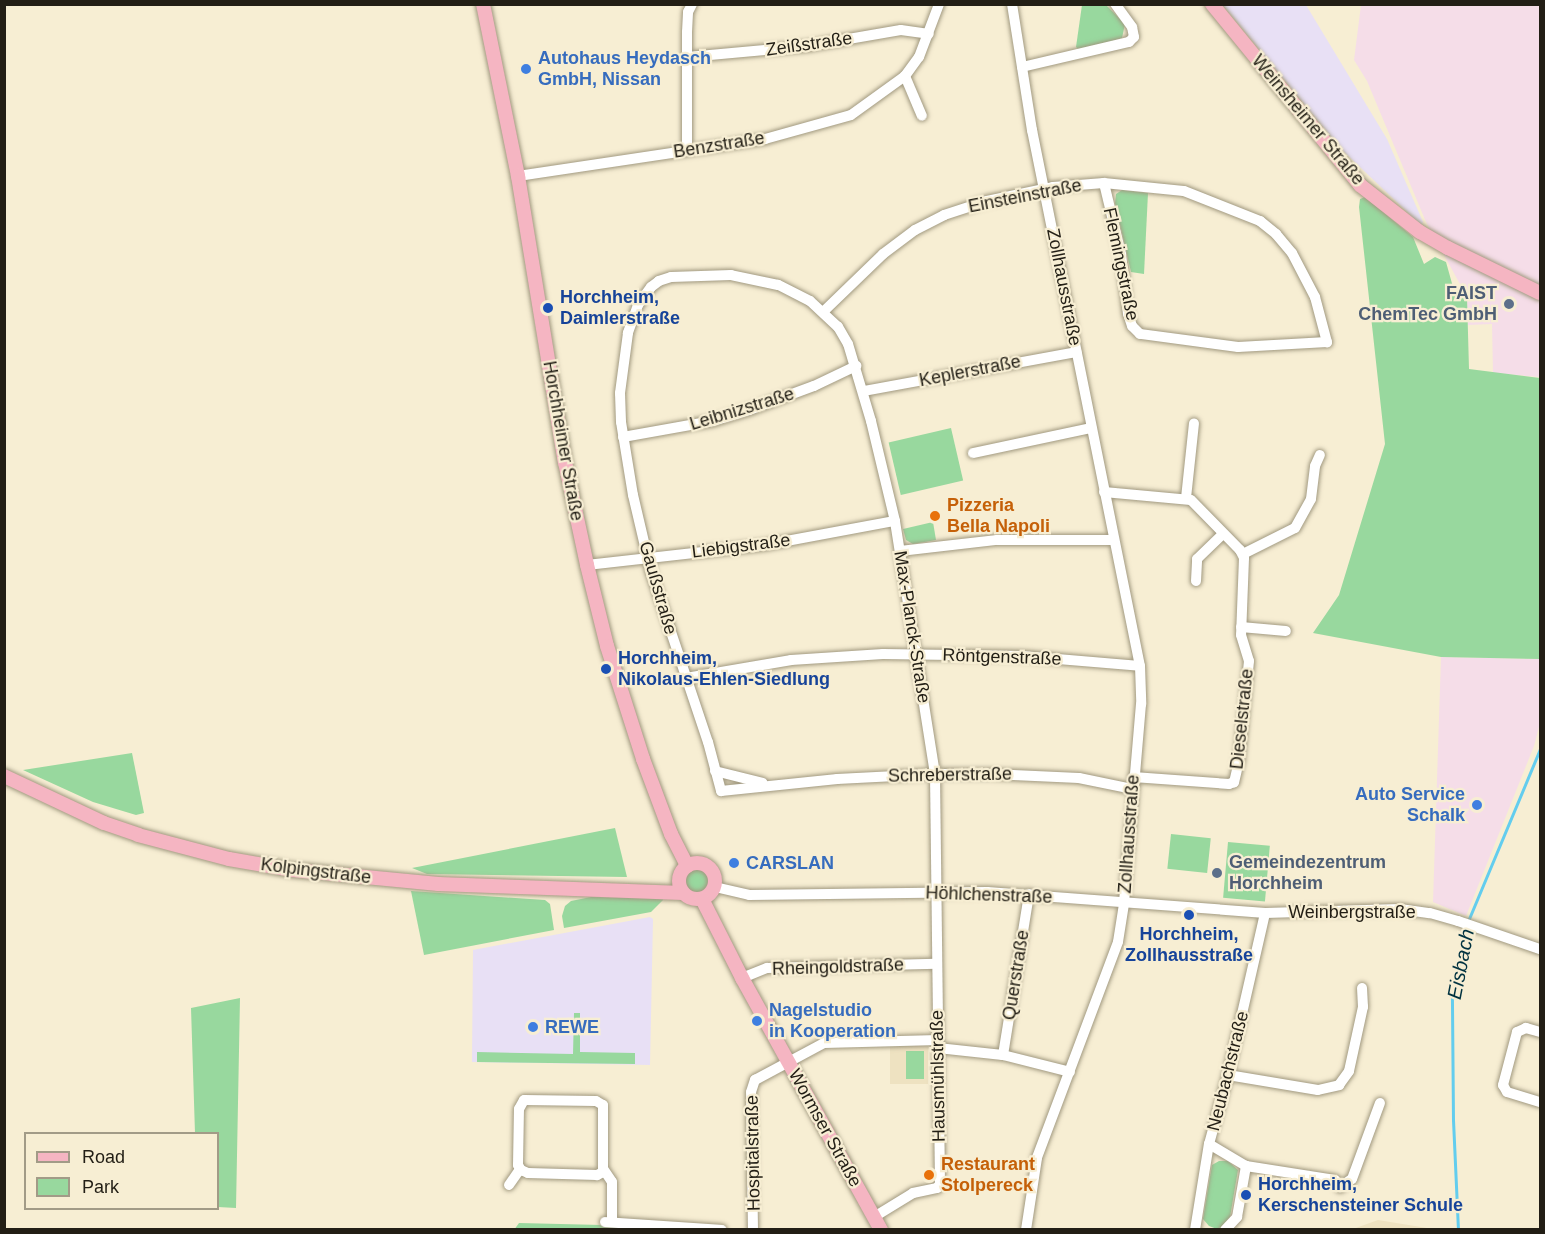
<!DOCTYPE html>
<html>
<head>
<meta charset="utf-8">
<style>
  body { margin:0 }
  #map { position:relative; width:1545px; height:1234px; overflow:hidden; background:#f7eed3; font-family:Arial,sans-serif }
  div>[style] { position:absolute }
  [style*='--x'] { left:calc(var(--x)*1px); top:calc(var(--y)*1px); width:calc(var(--w)*1px); rotate:calc(var(--a)*1deg) }
  .commercial>* { inset:0; background:#e8e0f5 }
  .industrial>* { inset:0; background:#f5dde8 }
  .built>* { inset:0; background:#eee2c1; transform-origin:0 0 }
  .green>* { inset:0; background:#98d89e; transform-origin:0 0 }
  .round { border-radius:50% }
  .stream>* { height:3px; margin:-1.5px; padding:0 1.5px; transform-origin:1.5px; border-radius:1.5px; background:#63cdee }
  .roads { filter:drop-shadow(0 0 2px #a19980) drop-shadow(0 0 2px #a19980) }
  .minor>* { height:10px; margin:-5px; padding:0 5px; transform-origin:5px; border-radius:5px; background:#fff }
  .major>* { height:14px; margin:-7px; padding:0 7px; transform-origin:7px; border-radius:7px; background:#f5b5c2 }
  .major>.ring { margin:-7px; padding:0; box-sizing:content-box; background:none; border:14px solid #f5b5c2; border-radius:50% }
  .dots>* { width:16px; height:16px; translate:-50% -50%; box-sizing:border-box; border:3px solid #f7eed3; border-radius:50% }
  span { translate:-50% -50%; white-space:nowrap; text-align:center; line-height:1.15; -webkit-text-stroke:4.5px #f7eed3; paint-order:stroke }
  .street-label { font-size:18px; color:#221e15 }
  .shop-label { font-size:18px; color:#366cbe; font-weight:700 }
  .left { translate:0 -50%; text-align:left }
  .right { translate:-100% -50%; text-align:right }
  .service-label { font-size:18px; color:#4e5e75; font-weight:700 }
  .transit-label { font-size:18px; color:#164399; font-weight:700 }
  .food-label { font-size:18px; color:#c56008; font-weight:700 }
  .water-label { font-size:20px; color:#003240; font-style:italic }
  .frame { position:absolute; inset:0; border:6px solid #221e15; pointer-events:none }
  .legend { position:absolute; left:24px; top:1132px; width:195px; height:78px; box-sizing:border-box; background:#f7eed3; border:2px solid #a29b87; margin:0; padding:8px 10px; list-style:none; font-size:18px; color:#221e15 }
  .legend li { display:flex; align-items:center; gap:12px; height:30px }
  .legend b { width:30px; border:2px solid #a29b87 }
</style>
</head>
<body>
<div id="map">
  <div class="commercial">
    <i style="clip-path:polygon(1223px 5px,1306px 5px,1387px 139px,1423px 222px,1421px 225px,1342px 150px)"></i>
    <i style="clip-path:polygon(650px 917px,653px 919px,650px 1065px,472px 1062px,473px 950px)"></i>
  </div>
  <div class="industrial">
    <i style="clip-path:polygon(1361px 5px,1540px 5px,1540px 377px,1493px 373px,1492px 324px,1468px 325px,1467px 297px,1426px 222px,1367px 81px,1354px 60px)"></i>
    <i style="clip-path:polygon(1441px 657px,1540px 659px,1540px 723px,1534px 746px,1466px 916px,1433px 902px)"></i>
  </div>
  <div class="built">
    <i style="left:890px;top:1046px;width:38px;height:38px"></i>
    <i style="clip-path:polygon(1378px 1220px,1433px 1229px,1353px 1229px)"></i>
  </div>
  <div class="green">
    <i style="clip-path:polygon(1082px 5px,1106px 5px,1125px 24px,1122px 38px,1080px 51px,1076px 47px)"></i>
    <i style="clip-path:polygon(1122px 190px,1148px 193px,1144px 274px,1131px 272px,1115px 203px,1116px 194px)"></i>
    <i style="clip-path:polygon(1365px 197px,1413px 237px,1424px 264px,1435px 257px,1446px 262px,1453px 287px,1461px 287px,1467px 297px,1469px 369px,1540px 378px,1540px 659px,1441px 657px,1313px 633px,1339px 595px,1385px 444px,1359px 207px,1360px 199px)"></i>
    <i style="left:951px;top:428px;width:54px;height:64px;rotate:77deg"></i>
    <i style="clip-path:polygon(933px 522px,936px 540px,913px 544px,906px 540px,903px 529px)"></i>
    <i style="clip-path:polygon(132px 753px,144px 813px,136px 815px,93px 802px,23px 770px)"></i>
    <i style="clip-path:polygon(615px 828px,627px 877px,427px 874px,412px 868px)"></i>
    <i style="left:1171px;top:834px;width:40px;height:35px;rotate:6deg"></i>
    <i style="left:1228px;top:842px;width:42px;height:56px;rotate:5deg"></i>
    <i class="round" style="left:683px;top:867px;width:28px;height:28px"></i>
    <i style="clip-path:polygon(411px 891px,545px 900px,550px 904px,554px 930px,424px 955px)"></i>
    <i style="clip-path:polygon(591px 897px,663px 898px,663px 900px,651px 912px,564px 928px,562px 916px,565px 906px,571px 901px)"></i>
    <i style="clip-path:polygon(240px 998px,236px 1208px,218px 1207px,218px 1134px,195px 1133px,191px 1008px)"></i>
    <i style="clip-path:polygon(574px 1013px,580px 1013px,580px 1052px,635px 1053px,635px 1064px,477px 1062px,477px 1052px,573px 1054px)"></i>
    <i style="left:906px;top:1051px;width:18px;height:28px"></i>
    <i style="clip-path:polygon(1219px 1161px,1228px 1161px,1238px 1170px,1229px 1223px,1217px 1229px,1209px 1226px,1203px 1219px,1212px 1165px)"></i>
    <i style="clip-path:polygon(519px 1223px,643px 1226px,647px 1230px,514px 1230px)"></i>
  </div>
  <div class="stream">
    <i style="--x:1468;--y:921;--w:186;--a:-67.3"></i>
    <i style="--x:1458;--y:1230;--w:110;--a:-92.6"></i>
    <i style="--x:1453;--y:1120;--w:124;--a:-90.5"></i>
    <i style="--x:1452;--y:996;--w:70;--a:-78.5"></i>
  </div>
  <div class="roads">
    <div class="minor">
      <i style="--x:1012;--y:4;--w:128;--a:81"></i>
      <i style="--x:1032;--y:130;--w:547;--a:78.61"></i>
      <i style="--x:1140;--y:666;--w:38;--a:88"></i>
      <i style="--x:1141;--y:704;--w:201;--a:94.9"></i>
      <i style="--x:1124;--y:904;--w:38;--a:99"></i>
      <i style="--x:1118;--y:942;--w:231;--a:110.6"></i>
      <i style="--x:1037;--y:1158;--w:73;--a:98.7"></i>
      <i style="--x:688;--y:57;--w:121;--a:-5.2"></i>
      <i style="--x:808;--y:46;--w:94;--a:-9.8"></i>
      <i style="--x:901;--y:30;--w:28;--a:8"></i>
      <i style="--x:1022;--y:67;--w:110;--a:-13.2"></i>
      <i style="--x:1129;--y:42;--w:7;--a:-45"></i>
      <i style="--x:1134;--y:37;--w:10;--a:-101"></i>
      <i style="--x:1132;--y:27;--w:29;--a:-126"></i>
      <i style="--x:905;--y:76;--w:43;--a:67"></i>
      <i style="--x:687;--y:150;--w:118;--a:-90"></i>
      <i style="--x:687;--y:32;--w:20;--a:-87"></i>
      <i style="--x:688;--y:12;--w:9;--a:-63"></i>
      <i style="--x:518;--y:176;--w:250;--a:-8.5"></i>
      <i style="--x:765;--y:139;--w:89;--a:-15.6"></i>
      <i style="--x:851;--y:115;--w:67;--a:-35.8"></i>
      <i style="--x:905;--y:76;--w:24;--a:-54"></i>
      <i style="--x:919;--y:57;--w:57;--a:-69.3"></i>
      <i style="--x:823;--y:312;--w:83;--a:-44"></i>
      <i style="--x:883;--y:254;--w:40;--a:-37"></i>
      <i style="--x:915;--y:230;--w:33;--a:-27"></i>
      <i style="--x:944;--y:215;--w:45;--a:-18"></i>
      <i style="--x:987;--y:201;--w:67;--a:-12"></i>
      <i style="--x:1053;--y:187;--w:51;--a:-4.5"></i>
      <i style="--x:1104;--y:183;--w:80;--a:5.7"></i>
      <i style="--x:1184;--y:191;--w:82;--a:21.5"></i>
      <i style="--x:1260;--y:221;--w:21;--a:39"></i>
      <i style="--x:1276;--y:234;--w:25;--a:50"></i>
      <i style="--x:1292;--y:253;--w:50;--a:62.4"></i>
      <i style="--x:1315;--y:297;--w:47;--a:75.1"></i>
      <i style="--x:1327;--y:342;--w:89;--a:176.8"></i>
      <i style="--x:1238;--y:347;--w:99;--a:-172.4"></i>
      <i style="--x:1140;--y:334;--w:11;--a:-135"></i>
      <i style="--x:1132;--y:326;--w:13;--a:-108"></i>
      <i style="--x:1128;--y:314;--w:60;--a:-96.7"></i>
      <i style="--x:1121;--y:254;--w:73;--a:-103.5"></i>
      <i style="--x:864;--y:391;--w:216;--a:-10.4"></i>
      <i style="--x:623;--y:437;--w:91;--a:-10.1"></i>
      <i style="--x:713;--y:421;--w:38;--a:-17"></i>
      <i style="--x:749;--y:410;--w:69;--a:-20.3"></i>
      <i style="--x:814;--y:386;--w:47;--a:-25.5"></i>
      <i style="--x:973;--y:453;--w:121;--a:-12"></i>
      <i style="--x:1104;--y:492;--w:87;--a:5.3"></i>
      <i style="--x:1191;--y:500;--w:70;--a:45.6"></i>
      <i style="--x:1240;--y:550;--w:9;--a:63"></i>
      <i style="--x:1244;--y:558;--w:77;--a:92.2"></i>
      <i style="--x:1241;--y:635;--w:27;--a:73"></i>
      <i style="--x:1249;--y:661;--w:100;--a:95.7"></i>
      <i style="--x:1239;--y:761;--w:22;--a:103"></i>
      <i style="--x:1234;--y:782;--w:5;--a:158"></i>
      <i style="--x:1229;--y:784;--w:96;--a:-175.8"></i>
      <i style="--x:1186;--y:498;--w:75;--a:-83.9"></i>
      <i style="--x:900;--y:551;--w:98;--a:-6.5"></i>
      <i style="--x:997;--y:540;--w:116;--a:0"></i>
      <i style="--x:1243;--y:554;--w:58;--a:-26.6"></i>
      <i style="--x:1295;--y:528;--w:33;--a:-61"></i>
      <i style="--x:1311;--y:499;--w:33;--a:-83"></i>
      <i style="--x:1315;--y:466;--w:12;--a:-66"></i>
      <i style="--x:587;--y:565;--w:179;--a:-6.4"></i>
      <i style="--x:765;--y:545;--w:132;--a:-10.5"></i>
      <i style="--x:1196;--y:581;--w:22;--a:-87"></i>
      <i style="--x:1197;--y:559;--w:36;--a:-44"></i>
      <i style="--x:1241;--y:627;--w:45;--a:5.1"></i>
      <i style="--x:686;--y:678;--w:107;--a:-9.7"></i>
      <i style="--x:791;--y:660;--w:92;--a:-3.7"></i>
      <i style="--x:883;--y:654;--w:139;--a:0.8"></i>
      <i style="--x:1022;--y:656;--w:118;--a:4.8"></i>
      <i style="--x:715;--y:771;--w:49;--a:14"></i>
      <i style="--x:715;--y:887;--w:35;--a:13"></i>
      <i style="--x:749;--y:895;--w:238;--a:-0.7"></i>
      <i style="--x:987;--y:892;--w:279;--a:4.3"></i>
      <i style="--x:1265;--y:913;--w:135;--a:-1.7"></i>
      <i style="--x:1400;--y:909;--w:30;--a:8"></i>
      <i style="--x:1430;--y:913;--w:29;--a:16"></i>
      <i style="--x:1458;--y:921;--w:87;--a:18.9"></i>
      <i style="--x:742;--y:978;--w:27;--a:-22"></i>
      <i style="--x:767;--y:968;--w:169;--a:-1.4"></i>
      <i style="--x:1540;--y:1032;--w:15;--a:-164"></i>
      <i style="--x:1526;--y:1028;--w:10;--a:156"></i>
      <i style="--x:1517;--y:1032;--w:55;--a:104.8"></i>
      <i style="--x:1503;--y:1085;--w:8;--a:60"></i>
      <i style="--x:1507;--y:1092;--w:34;--a:17"></i>
      <i style="--x:938;--y:1048;--w:65;--a:6.1"></i>
      <i style="--x:1003;--y:1055;--w:69;--a:14.2"></i>
      <i style="--x:1003;--y:1055;--w:163;--a:-80.8"></i>
      <i style="--x:1228;--y:1075;--w:91;--a:9.5"></i>
      <i style="--x:1318;--y:1090;--w:22;--a:-13"></i>
      <i style="--x:1339;--y:1085;--w:17;--a:-54"></i>
      <i style="--x:1349;--y:1071;--w:66;--a:-77.7"></i>
      <i style="--x:1363;--y:1007;--w:19;--a:-93"></i>
      <i style="--x:524;--y:1100;--w:72;--a:0.8"></i>
      <i style="--x:596;--y:1101;--w:8;--a:30"></i>
      <i style="--x:603;--y:1105;--w:67;--a:90"></i>
      <i style="--x:603;--y:1172;--w:7;--a:153"></i>
      <i style="--x:597;--y:1175;--w:69;--a:-178.3"></i>
      <i style="--x:528;--y:1173;--w:8;--a:-157"></i>
      <i style="--x:521;--y:1170;--w:6;--a:-121"></i>
      <i style="--x:518;--y:1165;--w:56;--a:-89"></i>
      <i style="--x:519;--y:1109;--w:10;--a:-61"></i>
      <i style="--x:1209;--y:1144;--w:43;--a:30.7"></i>
      <i style="--x:1246;--y:1166;--w:90;--a:8.9"></i>
      <i style="--x:1335;--y:1180;--w:9;--a:54"></i>
      <i style="--x:1340;--y:1187;--w:14;--a:-34"></i>
      <i style="--x:1352;--y:1179;--w:81;--a:-69.8"></i>
      <i style="--x:604;--y:1170;--w:14;--a:56"></i>
      <i style="--x:612;--y:1182;--w:40;--a:90"></i>
      <i style="--x:509;--y:1185;--w:19;--a:-55"></i>
      <i style="--x:874;--y:1217;--w:46;--a:-31.6"></i>
      <i style="--x:913;--y:1193;--w:25;--a:-12"></i>
      <i style="--x:937;--y:1188;--w:5;--a:-53"></i>
      <i style="--x:940;--y:1184;--w:410;--a:-90.7"></i>
      <i style="--x:935;--y:774;--w:256;--a:-99"></i>
      <i style="--x:895;--y:521;--w:103;--a:-103.5"></i>
      <i style="--x:871;--y:421;--w:80;--a:-106.6"></i>
      <i style="--x:848;--y:344;--w:20;--a:-120"></i>
      <i style="--x:838;--y:327;--w:38;--a:-137"></i>
      <i style="--x:810;--y:301;--w:36;--a:-153"></i>
      <i style="--x:778;--y:285;--w:48;--a:-168"></i>
      <i style="--x:731;--y:275;--w:60;--a:178.1"></i>
      <i style="--x:671;--y:277;--w:13;--a:162"></i>
      <i style="--x:659;--y:281;--w:10;--a:143"></i>
      <i style="--x:651;--y:287;--w:22;--a:126"></i>
      <i style="--x:638;--y:305;--w:30;--a:110"></i>
      <i style="--x:628;--y:333;--w:61;--a:97.6"></i>
      <i style="--x:620;--y:393;--w:29;--a:88"></i>
      <i style="--x:621;--y:422;--w:74;--a:80.7"></i>
      <i style="--x:633;--y:495;--w:79;--a:76.8"></i>
      <i style="--x:651;--y:572;--w:179;--a:71.5"></i>
      <i style="--x:708;--y:742;--w:51;--a:75.1"></i>
      <i style="--x:721;--y:791;--w:117;--a:-5.9"></i>
      <i style="--x:837;--y:779;--w:98;--a:-2.9"></i>
      <i style="--x:935;--y:774;--w:56;--a:0"></i>
      <i style="--x:991;--y:774;--w:88;--a:2.6"></i>
      <i style="--x:1079;--y:778;--w:54;--a:11.7"></i>
      <i style="--x:605;--y:1222;--w:117;--a:3.9"></i>
      <i style="--x:753;--y:1230;--w:138;--a:-90.8"></i>
      <i style="--x:751;--y:1092;--w:13;--a:-72"></i>
      <i style="--x:755;--y:1080;--w:78;--a:-28.2"></i>
      <i style="--x:824;--y:1043;--w:114;--a:-1.5"></i>
      <i style="--x:1195;--y:1230;--w:87;--a:-80.8"></i>
      <i style="--x:1209;--y:1144;--w:72;--a:-74.6"></i>
      <i style="--x:1228;--y:1075;--w:166;--a:-77.1"></i>
      <i style="--x:1225;--y:1230;--w:18;--a:-47"></i>
      <i style="--x:1237;--y:1217;--w:52;--a:-80"></i>
    </div>
    <div class="major">
      <i style="--x:483;--y:4;--w:176;--a:78.5"></i>
      <i style="--x:518;--y:176;--w:290;--a:80.7"></i>
      <i style="--x:565;--y:462;--w:105;--a:77.9"></i>
      <i style="--x:587;--y:565;--w:83;--a:76.1"></i>
      <i style="--x:607;--y:646;--w:119;--a:72.3"></i>
      <i style="--x:643;--y:759;--w:80;--a:69.5"></i>
      <i style="--x:671;--y:834;--w:36;--a:63"></i>
      <i style="--x:1212;--y:4;--w:234;--a:50.7"></i>
      <i style="--x:1360;--y:185;--w:76;--a:38.1"></i>
      <i style="--x:1420;--y:232;--w:32;--a:30"></i>
      <i style="--x:1448;--y:248;--w:102;--a:26.1"></i>
      <i style="--x:4;--y:776;--w:110;--a:25.2"></i>
      <i style="--x:104;--y:823;--w:36;--a:19"></i>
      <i style="--x:138;--y:835;--w:94;--a:14.8"></i>
      <i style="--x:229;--y:859;--w:65;--a:9.8"></i>
      <i style="--x:293;--y:870;--w:146;--a:5.5"></i>
      <i style="--x:438;--y:884;--w:245;--a:2.1"></i>
      <i class="ring" style="left:679px;top:863px;width:22px;height:22px"></i>
      <i style="--x:702;--y:899;--w:89;--a:63.1"></i>
      <i style="--x:742;--y:978;--w:288;--a:61.1"></i>
    </div>
  </div>
  <div class="dots">
    <i style="left:526px;top:69px;background:#3f7fe0"></i>
    <i style="left:1509px;top:304px;background:#5c6f8a"></i>
    <i style="left:548px;top:308px;background:#1a4fb4"></i>
    <i style="left:935px;top:516px;background:#e8710a"></i>
    <i style="left:606px;top:669px;background:#1a4fb4"></i>
    <i style="left:1477px;top:805px;background:#3f7fe0"></i>
    <i style="left:734px;top:863px;background:#3f7fe0"></i>
    <i style="left:1217px;top:873px;background:#5c6f8a"></i>
    <i style="left:1189px;top:915px;background:#1a4fb4"></i>
    <i style="left:757px;top:1021px;background:#3f7fe0"></i>
    <i style="left:533px;top:1027px;background:#3f7fe0"></i>
    <i style="left:929px;top:1175px;background:#e8710a"></i>
    <i style="left:1246px;top:1195px;background:#1a4fb4"></i>
  </div>
  <div class="street-label">
    <span style="left:809px;top:44px;rotate:-8deg">Zeißstraße</span>
    <span style="left:1308px;top:120px;rotate:50deg">Weinsheimer Straße</span>
    <span style="left:719px;top:145px;rotate:-9deg">Benzstraße</span>
    <span style="left:1025px;top:196px;rotate:-11deg">Einsteinstraße</span>
    <span style="left:1121px;top:264px;rotate:78deg">Flemingstraße</span>
    <span style="left:1064px;top:287px;rotate:79deg">Zollhausstraße</span>
    <span style="left:970px;top:371px;rotate:-11deg">Keplerstraße</span>
    <span style="left:742px;top:409px;rotate:-17deg">Leibnizstraße</span>
    <span style="left:563px;top:441px;rotate:80deg">Horchheimer Straße</span>
    <span style="left:741px;top:546px;rotate:-7deg">Liebigstraße</span>
    <span style="left:658px;top:588px;rotate:74deg">Gaußstraße</span>
    <span style="left:912px;top:627px;rotate:81deg">Max-Planck-Straße</span>
    <span style="left:1002px;top:657px;rotate:2deg">Röntgenstraße</span>
    <span style="left:1242px;top:719px;rotate:-84deg">Dieselstraße</span>
    <span style="left:950px;top:775px;rotate:-1deg">Schreberstraße</span>
    <span style="left:1129px;top:834px;rotate:-86deg">Zollhausstraße</span>
    <span style="left:316px;top:871px;rotate:7deg">Kolpingstraße</span>
    <span style="left:989px;top:895px;rotate:2deg">Höhlchenstraße</span>
    <span style="left:1352px;top:912px">Weinbergstraße</span>
    <span style="left:838px;top:967px;rotate:-2deg">Rheingoldstraße</span>
    <span style="left:1016px;top:975px;rotate:-81deg">Querstraße</span>
    <span style="left:1228px;top:1071px;rotate:-76deg">Neubachstraße</span>
    <span style="left:938px;top:1076px;rotate:-91deg">Hausmühlstraße</span>
    <span style="left:825px;top:1128px;rotate:61deg">Wormser Straße</span>
    <span style="left:753px;top:1153px;rotate:-91deg">Hospitalstraße</span>
  </div>
  <div class="shop-label">
    <span class="left" style="left:538px;top:69px">Autohaus Heydasch<br>GmbH, Nissan</span>
    <span class="right" style="left:1465px;top:805px">Auto Service<br>Schalk</span>
    <span class="left" style="left:746px;top:863px">CARSLAN</span>
    <span class="left" style="left:769px;top:1021px">Nagelstudio<br>in Kooperation</span>
    <span class="left" style="left:545px;top:1027px">REWE</span>
  </div>
  <div class="service-label">
    <span class="right" style="left:1497px;top:304px">FAIST<br>ChemTec GmbH</span>
    <span class="left" style="left:1229px;top:873px">Gemeindezentrum<br>Horchheim</span>
  </div>
  <div class="transit-label">
    <span class="left" style="left:560px;top:308px">Horchheim,<br>Daimlerstraße</span>
    <span class="left" style="left:618px;top:669px">Horchheim,<br>Nikolaus-Ehlen-Siedlung</span>
    <span style="left:1189px;top:945px">Horchheim,<br>Zollhausstraße</span>
    <span class="left" style="left:1258px;top:1195px">Horchheim,<br>Kerschensteiner Schule</span>
  </div>
  <div class="food-label">
    <span class="left" style="left:947px;top:516px">Pizzeria<br>Bella Napoli</span>
    <span class="left" style="left:941px;top:1175px">Restaurant<br>Stolpereck</span>
  </div>
  <div class="water-label">
    <span style="left:1461px;top:964px;rotate:-79deg">Eisbach</span>
  </div>
  <div class="frame"></div>
  <ul class="legend">
  <li><b style="height:8px;background:#f5b5c2"></b>Road</li>
  <li><b style="height:16px;background:#98d89e"></b>Park</li>
  </ul>
</div>
</body>
</html>
